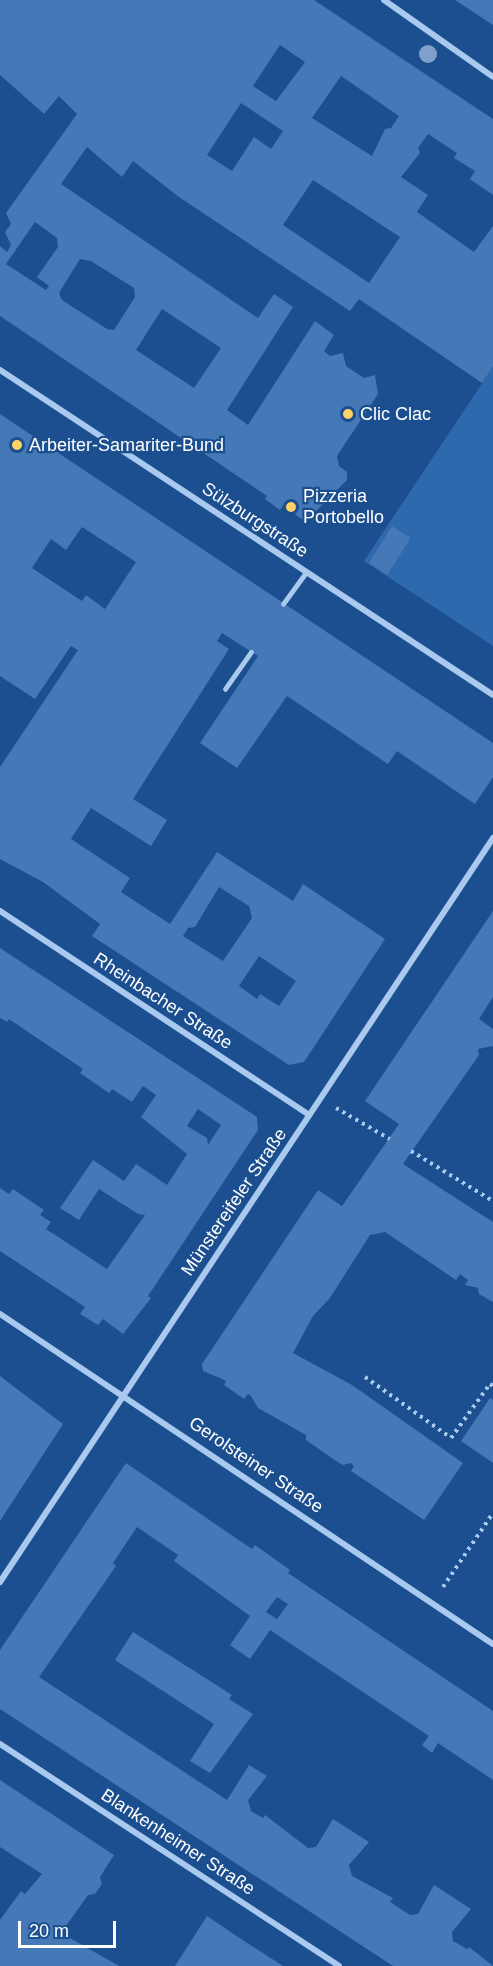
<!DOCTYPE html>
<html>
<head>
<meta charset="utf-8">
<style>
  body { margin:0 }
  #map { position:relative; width:493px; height:1966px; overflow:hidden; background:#1b4f8f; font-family:Helvetica,sans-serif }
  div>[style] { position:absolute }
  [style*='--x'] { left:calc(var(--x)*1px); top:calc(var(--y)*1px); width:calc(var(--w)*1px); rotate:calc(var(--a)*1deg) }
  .green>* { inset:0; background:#2e69ad }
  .building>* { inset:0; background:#4478b7; transform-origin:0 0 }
  .path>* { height:4px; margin-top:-2px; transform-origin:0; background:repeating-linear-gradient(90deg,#a9c9ee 0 3px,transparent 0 7.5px) }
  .lane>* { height:4.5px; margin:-2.25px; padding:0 2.25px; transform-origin:2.25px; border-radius:2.25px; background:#a9c9ee }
  .street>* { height:6px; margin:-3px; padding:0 3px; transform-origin:3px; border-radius:3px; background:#a9c9ee }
  .trees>* { width:18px; height:18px; margin:-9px; border-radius:50%; background:#7ea0ca }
  .dots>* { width:16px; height:16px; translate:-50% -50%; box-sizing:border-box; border:3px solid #1b4f8f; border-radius:50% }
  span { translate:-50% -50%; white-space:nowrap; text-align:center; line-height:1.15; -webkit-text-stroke:4.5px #1b4f8f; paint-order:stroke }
  .poi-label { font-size:18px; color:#fff }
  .left { translate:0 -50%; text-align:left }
  .street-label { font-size:18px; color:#fff }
  .scale { position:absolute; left:18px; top:1921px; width:98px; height:27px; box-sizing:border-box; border:3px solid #fff; border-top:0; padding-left:8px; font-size:18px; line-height:21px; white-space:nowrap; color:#fff; -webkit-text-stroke:4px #1b4f8f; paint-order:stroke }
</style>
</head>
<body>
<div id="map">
  <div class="green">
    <i style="clip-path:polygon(493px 367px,493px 646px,364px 561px)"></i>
  </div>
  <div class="building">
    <i style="clip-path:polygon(evenodd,0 0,314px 0,493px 119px,493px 195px,470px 179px,475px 171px,454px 158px,457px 153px,428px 134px,418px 148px,420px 153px,401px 177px,428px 195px,417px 212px,474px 252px,493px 226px,493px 367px,482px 383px,359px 299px,350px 311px,179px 197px,133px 161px,122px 177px,87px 147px,61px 184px,258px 318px,274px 294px,293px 307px,227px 410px,248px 425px,315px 321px,334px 335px,324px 351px,330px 356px,343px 353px,346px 366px,364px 378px,375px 375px,378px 394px,337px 456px,339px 466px,347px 472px,347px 480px,308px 519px,303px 520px,283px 506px,280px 510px,265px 499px,267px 496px,0 316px,0 246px,7px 252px,11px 245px,5px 232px,11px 224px,6px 213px,77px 114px,59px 96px,44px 114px,0 75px,0 0,280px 45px,305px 62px,276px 101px,253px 86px,280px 45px,0 0,341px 76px,399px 116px,391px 128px,385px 129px,372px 156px,312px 118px,341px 76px,0 0,241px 103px,283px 131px,271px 149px,254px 137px,232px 171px,207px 155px,241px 103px,0 0,313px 180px,400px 237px,369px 283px,283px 225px,313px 180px,0 0,35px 222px,57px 238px,58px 247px,37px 277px,49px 286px,46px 290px,6px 264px,35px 222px,0 0,80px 259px,91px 261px,134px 288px,135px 297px,114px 330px,107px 329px,62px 300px,59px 293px,80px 259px,0 0,162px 309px,221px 348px,194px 388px,136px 350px,162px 309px)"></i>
    <i style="clip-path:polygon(455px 0,493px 0,493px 25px,487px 21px)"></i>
    <i style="clip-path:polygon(evenodd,0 414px,493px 743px,493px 777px,475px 804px,397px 751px,388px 764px,287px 696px,237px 768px,200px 743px,258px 656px,222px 633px,217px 641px,229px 649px,133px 799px,167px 820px,151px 846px,91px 808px,71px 839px,130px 878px,121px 892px,170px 924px,217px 852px,293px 901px,303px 884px,385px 939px,304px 1062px,289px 1065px,92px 936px,100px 924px,43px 882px,0 859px,0 767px,78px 650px,71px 646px,35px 699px,0 676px,0 414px,82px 527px,136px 562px,105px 609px,86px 595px,82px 601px,32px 568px,51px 539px,66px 550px,82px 527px,0 414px,219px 887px,249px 906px,252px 918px,223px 961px,183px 936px,188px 928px,195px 927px,219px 887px,0 414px,259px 956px,296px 981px,279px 1006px,260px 994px,257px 999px,239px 986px,259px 956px)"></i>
    <i style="left:392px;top:526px;width:22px;height:44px;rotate:32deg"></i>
    <i style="clip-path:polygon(493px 911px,493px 997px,479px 1019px,493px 1029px,493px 1046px,478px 1049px,479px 1055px,403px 1164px,493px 1222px,493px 1302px,479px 1294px,478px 1288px,465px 1285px,468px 1280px,460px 1274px,456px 1280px,385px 1232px,370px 1235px,330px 1298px,313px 1316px,293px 1353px,352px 1385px,463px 1463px,424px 1520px,351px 1471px,354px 1466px,351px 1463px,343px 1465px,336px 1461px,306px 1440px,306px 1435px,258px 1408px,251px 1396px,248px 1394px,244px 1399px,224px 1385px,226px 1381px,222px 1379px,203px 1371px,202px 1364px,318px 1190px,342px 1206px,399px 1124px,365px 1101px)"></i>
    <i style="clip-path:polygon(evenodd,0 948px,257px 1117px,258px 1130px,148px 1296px,151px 1298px,123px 1334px,103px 1319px,98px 1325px,80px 1314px,85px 1307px,0 1251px,0 1188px,9px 1194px,13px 1189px,44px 1210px,40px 1215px,51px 1222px,46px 1229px,107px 1269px,145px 1215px,138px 1214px,99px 1189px,79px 1220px,60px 1208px,93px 1160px,124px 1181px,136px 1164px,167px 1185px,187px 1154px,141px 1117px,156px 1095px,143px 1086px,132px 1102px,112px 1089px,109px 1093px,80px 1073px,83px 1069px,9px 1019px,7px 1022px,0 1018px,0 948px,198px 1109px,221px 1125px,208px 1145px,207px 1138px,187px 1126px,198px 1109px)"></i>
    <i style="clip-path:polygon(0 1376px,63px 1424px,0 1521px)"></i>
    <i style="clip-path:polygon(490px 1398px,493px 1400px,493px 1463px,461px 1441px)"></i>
    <i style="clip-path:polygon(evenodd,126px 1463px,252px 1549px,255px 1545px,290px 1570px,288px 1573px,493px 1711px,493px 1780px,438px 1743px,432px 1753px,422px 1745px,429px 1736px,270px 1630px,250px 1659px,230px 1645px,250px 1616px,174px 1561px,178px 1555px,137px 1527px,113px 1563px,116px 1566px,39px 1677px,227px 1800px,249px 1765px,267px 1776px,248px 1800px,251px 1811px,263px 1818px,265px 1815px,308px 1848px,316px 1847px,333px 1819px,369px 1842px,349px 1865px,352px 1876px,393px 1898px,390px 1902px,410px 1915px,418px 1914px,434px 1885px,471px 1909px,452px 1932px,453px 1941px,467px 1949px,469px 1947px,493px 1966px,393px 1966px,0 1709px,0 1650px,126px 1463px,277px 1597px,288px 1604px,277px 1619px,266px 1612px,277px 1597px)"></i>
    <i style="clip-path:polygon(133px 1632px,232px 1695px,229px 1699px,253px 1714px,210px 1773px,190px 1761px,214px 1724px,115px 1660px)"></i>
    <i style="clip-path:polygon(0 1780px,114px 1855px,100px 1877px,102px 1884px,95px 1894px,88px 1895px,61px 1933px,119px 1966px,0 1966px,0 1920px,21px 1891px,25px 1894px,42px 1874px,0 1847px)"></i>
    <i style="clip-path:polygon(207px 1916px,241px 1939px,283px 1966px,175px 1966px)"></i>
  </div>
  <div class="path">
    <i style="--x:336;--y:1108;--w:62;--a:29.9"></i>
    <i style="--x:411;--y:1151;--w:96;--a:31.4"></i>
    <i style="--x:365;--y:1377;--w:105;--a:35.3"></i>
    <i style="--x:451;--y:1438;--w:67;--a:-54.2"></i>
    <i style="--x:490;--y:1384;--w:4;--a:34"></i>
    <i style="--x:443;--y:1587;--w:89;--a:-56"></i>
  </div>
  <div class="lane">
    <i style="--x:283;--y:604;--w:39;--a:-54"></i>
    <i style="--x:225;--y:689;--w:45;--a:-54.9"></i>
  </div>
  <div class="street">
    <i style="--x:384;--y:0;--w:133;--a:35.2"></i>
    <i style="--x:0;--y:370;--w:590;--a:33.39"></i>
    <i style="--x:0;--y:911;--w:370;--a:33.4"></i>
    <i style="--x:0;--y:1314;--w:593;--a:33.8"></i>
    <i style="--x:0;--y:1582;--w:893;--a:-56.47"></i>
    <i style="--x:0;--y:1744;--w:405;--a:33.2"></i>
  </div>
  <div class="trees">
    <i style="left:428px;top:54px"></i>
  </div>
  <div class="dots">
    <i style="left:348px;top:414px;background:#ffd166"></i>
    <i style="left:17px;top:445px;background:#ffd166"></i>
    <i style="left:291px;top:507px;background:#ffd166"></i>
  </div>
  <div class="poi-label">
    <span class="left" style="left:360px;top:414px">Clic Clac</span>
    <span class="left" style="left:29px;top:445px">Arbeiter-Samariter-Bund</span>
    <span class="left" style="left:303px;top:507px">Pizzeria<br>Portobello</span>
  </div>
  <div class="street-label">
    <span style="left:255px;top:520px;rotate:33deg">Sülzburgstraße</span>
    <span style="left:163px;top:1001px;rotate:33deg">Rheinbacher Straße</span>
    <span style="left:234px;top:1202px;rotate:-56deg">Münstereifeler Straße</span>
    <span style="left:256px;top:1465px;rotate:34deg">Gerolsteiner Straße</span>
    <span style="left:178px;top:1842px;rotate:33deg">Blankenheimer Straße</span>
  </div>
  <div class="scale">20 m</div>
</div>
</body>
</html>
